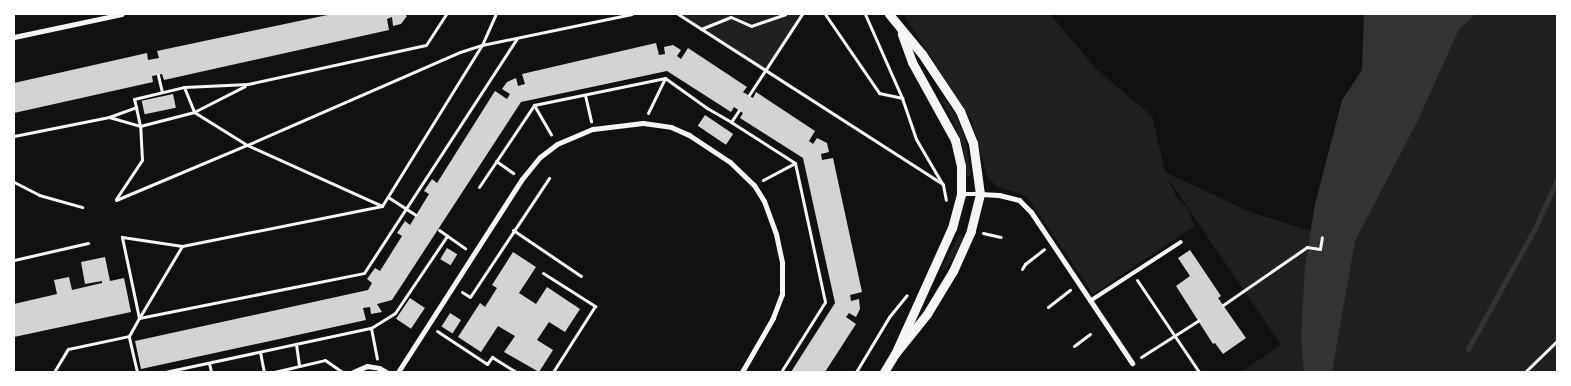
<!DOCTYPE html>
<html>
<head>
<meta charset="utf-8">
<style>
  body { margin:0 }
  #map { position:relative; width:1571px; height:386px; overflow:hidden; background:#111; font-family:"Zilla Slab",serif }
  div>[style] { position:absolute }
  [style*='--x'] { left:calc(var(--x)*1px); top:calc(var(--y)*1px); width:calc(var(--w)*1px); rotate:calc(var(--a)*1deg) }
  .green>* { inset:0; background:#202020 }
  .water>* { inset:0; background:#333 }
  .stream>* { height:5px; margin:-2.5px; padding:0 2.5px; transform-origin:2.5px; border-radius:2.5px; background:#333 }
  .building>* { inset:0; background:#d3d3d3; transform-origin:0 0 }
  .path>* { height:3px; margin:-1.5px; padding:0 1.5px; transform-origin:1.5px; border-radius:1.5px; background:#f5f5f5 }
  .service>* { height:4px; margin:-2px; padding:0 2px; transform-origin:2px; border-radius:2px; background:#f5f5f5 }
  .minor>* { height:5px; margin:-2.5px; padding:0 2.5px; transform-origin:2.5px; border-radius:2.5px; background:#f5f5f5 }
  .tertiary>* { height:9px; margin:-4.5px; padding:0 4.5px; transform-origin:4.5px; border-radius:4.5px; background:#f5f5f5 }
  span { translate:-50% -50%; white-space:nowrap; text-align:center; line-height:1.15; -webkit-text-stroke:4px #fff; paint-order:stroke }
  .frame { position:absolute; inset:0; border:15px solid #fff; pointer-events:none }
</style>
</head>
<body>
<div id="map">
  <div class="green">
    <i style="clip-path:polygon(678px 14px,802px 14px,766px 69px)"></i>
    <i style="clip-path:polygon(903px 14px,1050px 14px,1097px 70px,1152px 116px,1165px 172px,1250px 212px,1334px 238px,1422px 14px,1557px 14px,1557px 372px,1241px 372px,1281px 345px,1167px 177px,1176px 196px,1188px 209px,1194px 226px,1093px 294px,1028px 198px,1019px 193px,998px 187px,988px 178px,972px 121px)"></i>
    <i style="clip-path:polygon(945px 99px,956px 116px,966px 140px,971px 176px,967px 176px,963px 147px,952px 119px,942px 101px)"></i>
    <i style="clip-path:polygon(959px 235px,963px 236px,962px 240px,953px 259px,944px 271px,942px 268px)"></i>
  </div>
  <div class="water">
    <i style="clip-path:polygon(1364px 14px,1476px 14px,1459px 29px,1418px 120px,1355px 241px,1332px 372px,1304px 372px,1301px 338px,1305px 266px,1315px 204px,1342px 100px,1362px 70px)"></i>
  </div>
  <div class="stream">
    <i style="--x:1468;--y:349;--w:138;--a:-61"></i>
    <i style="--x:1535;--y:228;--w:53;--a:-65.4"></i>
  </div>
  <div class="building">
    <i style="clip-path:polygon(332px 14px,404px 14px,407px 16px,401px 24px,393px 26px,392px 17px,387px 19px,389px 30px,164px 80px,162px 74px,152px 76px,153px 82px,14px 113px,14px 83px,147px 53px,148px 60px,159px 58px,157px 51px)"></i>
    <i style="clip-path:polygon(656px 43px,659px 55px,665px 54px,664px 47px,673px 45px,681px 50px,677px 56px,681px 59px,688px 48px,747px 87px,743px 92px,753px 98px,756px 92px,815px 131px,809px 141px,813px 144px,817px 138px,827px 143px,829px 152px,821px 154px,822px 160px,833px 158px,862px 292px,850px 295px,851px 301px,859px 299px,860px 309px,856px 317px,849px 313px,846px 317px,856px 324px,825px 372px,791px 372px,835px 303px,803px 158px,740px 118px,743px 113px,734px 107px,731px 112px,667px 71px,521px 102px,392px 300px,377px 304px,382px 312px,371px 314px,370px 307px,363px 308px,366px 320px,141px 369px,135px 341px,368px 290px,372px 283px,367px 279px,375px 268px,380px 271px,402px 236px,397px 233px,405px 221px,410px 225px,429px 194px,424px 191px,432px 179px,437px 183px,495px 91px,507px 99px,510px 94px,502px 89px,507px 82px,516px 78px,518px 86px,525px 84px,522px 74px)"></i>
    <i style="left:173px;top:94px;width:14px;height:32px;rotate:78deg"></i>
    <i style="left:705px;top:115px;width:34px;height:13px;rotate:34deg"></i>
    <i style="left:447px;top:248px;width:12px;height:13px;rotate:31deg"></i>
    <i style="clip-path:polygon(1190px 250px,1221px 296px,1218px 298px,1246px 338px,1223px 354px,1215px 343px,1213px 344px,1176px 286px,1190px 276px,1178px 258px)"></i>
    <i style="clip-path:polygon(513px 252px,536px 267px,519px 293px,536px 304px,547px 287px,580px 309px,565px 332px,549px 322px,537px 340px,553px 350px,539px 372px,504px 352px,515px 336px,498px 326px,481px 352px,458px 337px,480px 303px,485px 307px,497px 288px,492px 285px)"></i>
    <i style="clip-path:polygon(105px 257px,110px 281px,124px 278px,131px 312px,14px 337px,14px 304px,57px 294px,54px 280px,69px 277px,72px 290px,102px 283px,102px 281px,85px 284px,81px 262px)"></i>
    <i style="left:410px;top:298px;width:18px;height:25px;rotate:34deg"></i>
    <i style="left:450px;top:313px;width:13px;height:16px;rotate:32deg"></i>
  </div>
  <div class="path">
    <i style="--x:678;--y:14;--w:315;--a:32.7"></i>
    <i style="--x:825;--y:14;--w:96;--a:55.6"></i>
    <i style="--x:879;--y:93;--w:24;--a:12"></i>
    <i style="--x:865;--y:14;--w:92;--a:66.2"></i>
    <i style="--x:902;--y:98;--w:43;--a:71.1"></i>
    <i style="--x:916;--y:139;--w:53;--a:59.6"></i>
    <i style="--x:943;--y:185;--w:15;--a:79"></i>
    <i style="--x:701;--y:29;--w:32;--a:-22"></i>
    <i style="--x:731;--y:17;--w:22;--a:24"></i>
    <i style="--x:751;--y:26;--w:36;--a:-19"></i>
    <i style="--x:158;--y:75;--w:17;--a:77"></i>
    <i style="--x:184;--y:87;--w:27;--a:68"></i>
    <i style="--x:194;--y:112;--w:62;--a:31.9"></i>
    <i style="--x:247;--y:145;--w:148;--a:24.3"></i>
    <i style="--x:585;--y:95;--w:27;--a:77"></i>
    <i style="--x:749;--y:95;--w:97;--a:-56.8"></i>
    <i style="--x:534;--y:105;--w:34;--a:60"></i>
    <i style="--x:648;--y:113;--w:39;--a:-64"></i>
    <i style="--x:109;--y:117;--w:29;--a:-20"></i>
    <i style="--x:136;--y:107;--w:8;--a:-104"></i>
    <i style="--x:134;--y:99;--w:51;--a:-13.5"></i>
    <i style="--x:184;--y:87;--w:64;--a:-2.7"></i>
    <i style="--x:248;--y:84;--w:182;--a:-12.4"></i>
    <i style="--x:426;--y:45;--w:37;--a:-57"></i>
    <i style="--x:731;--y:122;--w:76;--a:32.6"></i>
    <i style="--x:795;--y:163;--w:142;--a:77.8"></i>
    <i style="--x:825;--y:302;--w:83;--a:122.2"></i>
    <i style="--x:14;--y:136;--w:97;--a:-11.3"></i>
    <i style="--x:109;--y:117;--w:32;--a:16"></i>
    <i style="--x:140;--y:126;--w:56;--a:-14.5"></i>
    <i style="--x:194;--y:112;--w:57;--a:-27"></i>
    <i style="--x:496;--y:161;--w:21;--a:35"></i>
    <i style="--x:763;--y:180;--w:36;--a:-28"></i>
    <i style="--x:14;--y:182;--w:28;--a:27"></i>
    <i style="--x:39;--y:195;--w:45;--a:15.6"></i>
    <i style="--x:479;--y:187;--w:99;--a:-56.1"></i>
    <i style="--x:534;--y:105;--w:134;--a:-11.6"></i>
    <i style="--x:665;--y:78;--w:52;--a:35.5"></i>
    <i style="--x:707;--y:108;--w:28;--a:30"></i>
    <i style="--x:731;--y:122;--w:14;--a:-56"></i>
    <i style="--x:388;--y:197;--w:33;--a:33"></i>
    <i style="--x:116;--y:199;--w:47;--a:-56.3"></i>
    <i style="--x:142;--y:160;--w:34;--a:-93"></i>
    <i style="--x:140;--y:126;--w:19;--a:-102"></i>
    <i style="--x:116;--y:200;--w:142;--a:-22.8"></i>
    <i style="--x:247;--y:145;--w:232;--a:-23.6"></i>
    <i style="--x:460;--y:52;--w:23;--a:-18"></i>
    <i style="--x:482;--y:45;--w:153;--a:-11.7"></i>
    <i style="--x:439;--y:230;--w:32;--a:35"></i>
    <i style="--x:513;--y:230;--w:82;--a:34.1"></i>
    <i style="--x:983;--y:233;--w:18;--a:13"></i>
    <i style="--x:182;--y:246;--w:84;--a:120.8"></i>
    <i style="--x:139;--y:318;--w:229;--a:-11.3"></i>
    <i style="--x:364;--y:273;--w:280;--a:-56.9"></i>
    <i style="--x:14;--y:260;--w:76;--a:-12.9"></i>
    <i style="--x:1022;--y:269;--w:6;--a:-59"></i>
    <i style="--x:1025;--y:264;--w:24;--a:-38"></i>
    <i style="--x:543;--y:273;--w:62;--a:32.4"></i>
    <i style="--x:595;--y:306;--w:78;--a:122.5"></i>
    <i style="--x:1137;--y:280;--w:111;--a:56"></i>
    <i style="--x:462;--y:292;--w:9;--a:32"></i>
    <i style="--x:470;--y:297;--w:143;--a:-56.4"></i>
    <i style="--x:1223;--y:305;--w:102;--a:-34.6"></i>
    <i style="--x:1307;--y:247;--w:13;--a:9"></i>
    <i style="--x:1320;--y:249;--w:12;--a:-81"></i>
    <i style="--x:1048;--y:307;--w:28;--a:-38"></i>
    <i style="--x:371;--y:328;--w:31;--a:79"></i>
    <i style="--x:437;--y:331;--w:60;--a:33.4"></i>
    <i style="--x:487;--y:364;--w:9;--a:-54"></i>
    <i style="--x:492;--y:357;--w:28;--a:32"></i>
    <i style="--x:296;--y:344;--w:22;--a:82"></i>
    <i style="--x:1074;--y:346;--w:20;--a:-37"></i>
    <i style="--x:260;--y:352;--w:20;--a:79"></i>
    <i style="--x:1141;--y:357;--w:69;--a:-32.5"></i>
    <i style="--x:209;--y:363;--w:9;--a:77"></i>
    <i style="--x:54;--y:372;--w:27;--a:-59"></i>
    <i style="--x:68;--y:349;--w:62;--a:-12"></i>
    <i style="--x:137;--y:372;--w:37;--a:-103"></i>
    <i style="--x:129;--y:336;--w:21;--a:-61"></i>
    <i style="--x:139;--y:318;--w:83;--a:-101.9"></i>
    <i style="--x:122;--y:237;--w:61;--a:8.5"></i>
    <i style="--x:182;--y:246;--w:204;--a:-11.3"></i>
    <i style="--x:382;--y:206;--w:190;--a:-58.2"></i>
    <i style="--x:482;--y:45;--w:34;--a:-66"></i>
    <i style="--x:165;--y:372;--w:211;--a:-12.1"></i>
    <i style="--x:371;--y:328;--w:28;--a:-32"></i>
    <i style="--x:395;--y:313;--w:93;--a:-56"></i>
    <i style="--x:274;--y:372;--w:52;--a:-13.2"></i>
    <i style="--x:325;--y:360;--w:21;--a:35"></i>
    <i style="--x:856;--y:372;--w:64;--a:-59"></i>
    <i style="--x:889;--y:317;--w:28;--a:-51"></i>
    <i style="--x:1525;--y:372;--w:45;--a:-44.1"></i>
  </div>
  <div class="service">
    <i style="--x:961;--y:194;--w:18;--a:0"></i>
    <i style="--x:1090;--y:301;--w:108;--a:-33"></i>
  </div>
  <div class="minor">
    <i style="--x:14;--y:37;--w:110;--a:-12"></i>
    <i style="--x:980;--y:194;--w:19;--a:3"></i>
    <i style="--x:999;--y:195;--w:21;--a:14"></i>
    <i style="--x:1019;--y:200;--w:17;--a:45"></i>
    <i style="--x:1031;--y:212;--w:182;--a:56.2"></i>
    <i style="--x:353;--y:372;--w:15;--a:-23"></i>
    <i style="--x:367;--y:366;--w:12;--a:9"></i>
    <i style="--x:379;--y:368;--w:8;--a:30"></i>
    <i style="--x:398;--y:372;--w:229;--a:-57.3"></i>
    <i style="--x:522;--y:179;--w:28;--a:-51"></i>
    <i style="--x:540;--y:157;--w:21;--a:-37"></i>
    <i style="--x:557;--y:144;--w:39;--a:-23"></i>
    <i style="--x:593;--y:129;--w:50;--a:-6.8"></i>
    <i style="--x:643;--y:123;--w:28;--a:8"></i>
    <i style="--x:671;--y:127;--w:20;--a:24"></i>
    <i style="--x:689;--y:135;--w:49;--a:33.4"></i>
    <i style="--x:730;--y:162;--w:33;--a:44"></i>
    <i style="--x:754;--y:185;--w:19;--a:58"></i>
    <i style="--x:764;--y:201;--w:35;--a:70"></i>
    <i style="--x:776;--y:234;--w:30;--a:78"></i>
    <i style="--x:782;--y:263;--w:31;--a:90"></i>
    <i style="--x:782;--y:294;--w:26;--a:111"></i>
    <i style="--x:773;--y:318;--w:62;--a:119.9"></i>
  </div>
  <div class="tertiary">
    <i style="--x:889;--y:14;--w:52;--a:50.5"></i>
    <i style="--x:922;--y:54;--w:69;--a:56.3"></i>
    <i style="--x:960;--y:111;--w:35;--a:68"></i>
    <i style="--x:973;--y:143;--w:51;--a:82.2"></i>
    <i style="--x:980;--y:194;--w:38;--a:104"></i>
    <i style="--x:971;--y:231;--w:44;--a:114.2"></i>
    <i style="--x:953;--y:271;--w:50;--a:121.2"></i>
    <i style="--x:927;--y:314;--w:51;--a:128.7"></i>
    <i style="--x:884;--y:372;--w:21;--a:-59"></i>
    <i style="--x:895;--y:354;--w:138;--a:-65.7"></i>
    <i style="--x:952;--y:228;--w:35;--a:-75"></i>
    <i style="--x:961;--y:194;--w:28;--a:-90"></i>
    <i style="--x:961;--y:166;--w:27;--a:-103"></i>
    <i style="--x:955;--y:140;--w:89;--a:-118.9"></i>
    <i style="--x:912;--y:62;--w:30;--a:-110"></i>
  </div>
  <div class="frame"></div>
</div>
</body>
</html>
